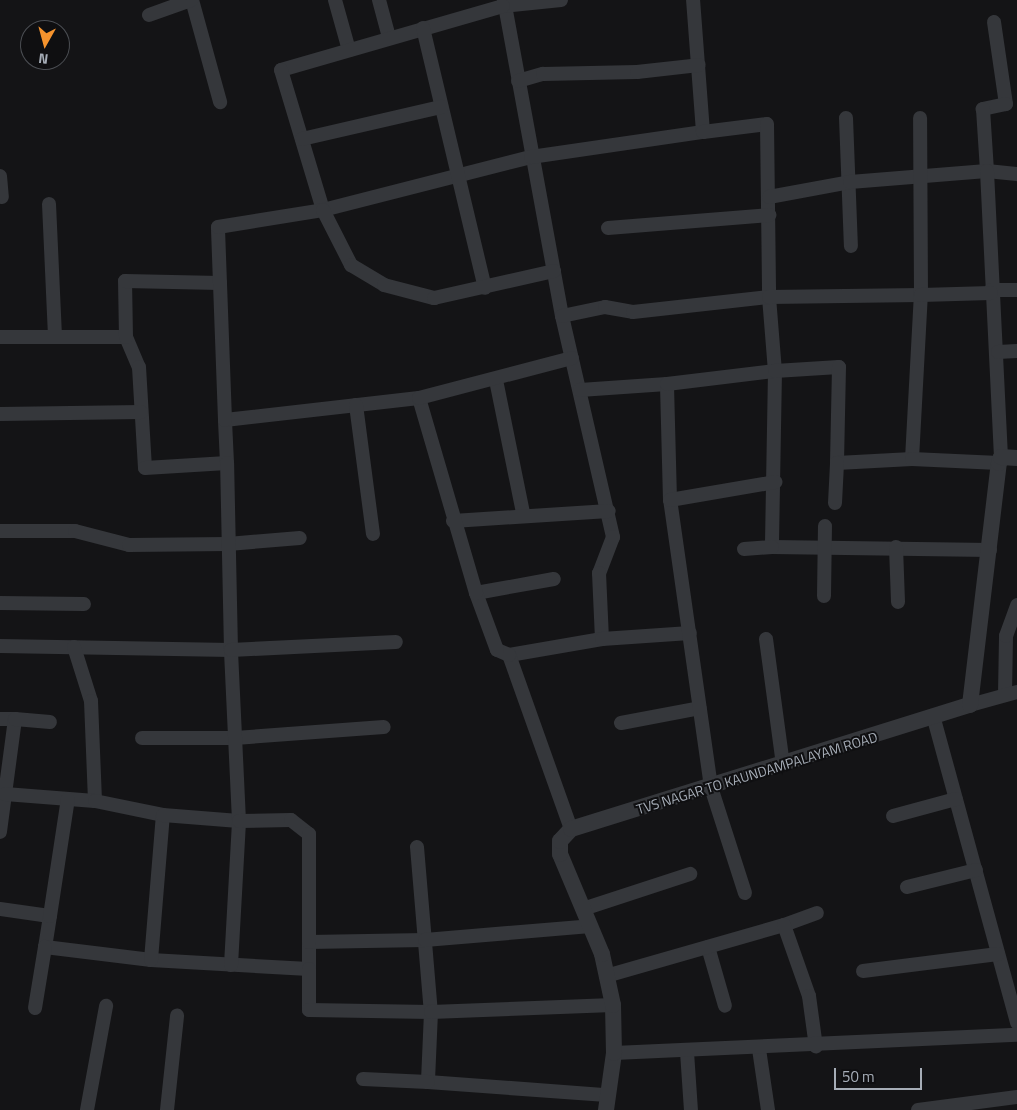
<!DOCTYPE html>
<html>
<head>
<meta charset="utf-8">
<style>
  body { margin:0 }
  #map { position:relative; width:1017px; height:1110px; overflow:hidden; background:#141416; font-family:"Titillium Web",sans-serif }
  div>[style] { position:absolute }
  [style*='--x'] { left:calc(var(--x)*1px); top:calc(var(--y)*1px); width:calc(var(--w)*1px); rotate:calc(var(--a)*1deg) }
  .minor>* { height:14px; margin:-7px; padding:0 7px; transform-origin:7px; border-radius:7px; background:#35373b }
  .tertiary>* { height:16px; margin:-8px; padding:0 8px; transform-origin:8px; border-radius:8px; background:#35373b }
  span { translate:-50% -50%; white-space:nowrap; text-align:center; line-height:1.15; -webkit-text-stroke:4px #0f0f11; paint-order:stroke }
  .street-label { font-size:14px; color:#a6adb7 }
  .north { position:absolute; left:20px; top:20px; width:50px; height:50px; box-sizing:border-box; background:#0f0f11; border:1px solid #4b4e53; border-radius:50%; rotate:187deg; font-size:14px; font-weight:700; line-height:20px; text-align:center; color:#a6adb7 }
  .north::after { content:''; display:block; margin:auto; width:18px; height:22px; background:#f5932d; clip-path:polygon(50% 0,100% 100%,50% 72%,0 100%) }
  .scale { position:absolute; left:834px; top:1068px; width:88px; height:22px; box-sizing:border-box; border:2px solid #a6adb7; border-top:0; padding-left:6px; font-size:15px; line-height:18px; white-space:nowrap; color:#a6adb7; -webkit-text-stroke:4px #0f0f11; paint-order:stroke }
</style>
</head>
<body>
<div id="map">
  <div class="minor">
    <i style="--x:192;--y:0;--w:106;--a:74.6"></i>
    <i style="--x:335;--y:0;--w:52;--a:74.4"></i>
    <i style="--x:379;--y:0;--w:39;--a:75"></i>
    <i style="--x:504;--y:0;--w:321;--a:79.6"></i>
    <i style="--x:562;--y:316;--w:227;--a:77"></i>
    <i style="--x:613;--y:537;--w:39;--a:111"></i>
    <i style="--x:599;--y:573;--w:66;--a:87.4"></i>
    <i style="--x:602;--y:639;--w:94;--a:170.2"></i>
    <i style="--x:561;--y:0;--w:58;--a:174.1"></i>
    <i style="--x:503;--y:6;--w:231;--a:163.9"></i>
    <i style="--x:281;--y:70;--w:146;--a:73.3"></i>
    <i style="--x:323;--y:210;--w:215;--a:-14.3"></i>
    <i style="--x:531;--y:157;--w:174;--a:-8.3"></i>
    <i style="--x:703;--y:132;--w:132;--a:-94.3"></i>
    <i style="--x:149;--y:15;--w:45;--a:-19.7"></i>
    <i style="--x:994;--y:22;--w:83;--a:81.7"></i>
    <i style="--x:1006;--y:104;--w:24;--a:168"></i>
    <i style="--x:983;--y:109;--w:62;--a:86.3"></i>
    <i style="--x:987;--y:171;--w:30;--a:6"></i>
    <i style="--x:423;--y:28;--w:267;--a:76.6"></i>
    <i style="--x:518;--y:81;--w:26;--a:-16"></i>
    <i style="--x:543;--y:74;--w:94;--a:-1.2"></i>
    <i style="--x:637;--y:72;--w:62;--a:-6.4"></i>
    <i style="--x:846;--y:118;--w:128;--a:87.8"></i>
    <i style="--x:703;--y:132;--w:64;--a:-7.1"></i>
    <i style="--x:767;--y:124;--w:173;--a:89.3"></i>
    <i style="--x:769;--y:297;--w:74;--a:85.4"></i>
    <i style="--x:775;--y:371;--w:176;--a:91"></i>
    <i style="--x:772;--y:547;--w:218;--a:0.8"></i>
    <i style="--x:302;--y:139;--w:143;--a:-13"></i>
    <i style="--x:0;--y:176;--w:21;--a:85"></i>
    <i style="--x:769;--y:197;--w:82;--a:-10.5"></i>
    <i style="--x:850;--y:182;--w:137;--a:-4.6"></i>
    <i style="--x:987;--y:171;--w:286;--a:87.2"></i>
    <i style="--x:49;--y:204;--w:133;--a:87.4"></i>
    <i style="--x:608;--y:228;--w:162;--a:-4.6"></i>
    <i style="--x:991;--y:290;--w:26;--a:0"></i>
    <i style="--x:562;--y:316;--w:44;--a:-11.8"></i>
    <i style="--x:605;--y:307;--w:28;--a:10"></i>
    <i style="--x:633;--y:312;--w:137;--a:-6.3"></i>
    <i style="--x:769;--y:297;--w:152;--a:-0.8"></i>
    <i style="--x:921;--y:295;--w:177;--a:-90.3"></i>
    <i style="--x:0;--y:337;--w:126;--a:0"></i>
    <i style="--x:126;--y:337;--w:33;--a:67"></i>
    <i style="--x:139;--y:367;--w:101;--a:86.6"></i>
    <i style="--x:145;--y:468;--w:82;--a:-3.5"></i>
    <i style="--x:227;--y:463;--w:43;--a:-92.7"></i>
    <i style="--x:225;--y:420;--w:195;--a:-6.5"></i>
    <i style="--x:126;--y:337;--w:56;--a:-91"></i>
    <i style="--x:125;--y:281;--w:95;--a:1.2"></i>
    <i style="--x:998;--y:352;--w:19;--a:-3"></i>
    <i style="--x:496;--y:380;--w:136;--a:78.5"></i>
    <i style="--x:580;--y:390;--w:87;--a:-3.9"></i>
    <i style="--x:356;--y:405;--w:130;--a:82.5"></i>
    <i style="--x:0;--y:414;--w:141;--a:-0.8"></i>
    <i style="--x:225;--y:420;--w:193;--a:-92.1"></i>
    <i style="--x:218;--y:227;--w:106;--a:-9.2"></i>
    <i style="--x:323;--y:210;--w:62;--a:63"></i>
    <i style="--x:351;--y:265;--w:39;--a:31"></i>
    <i style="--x:384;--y:285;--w:52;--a:14.6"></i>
    <i style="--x:434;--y:298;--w:123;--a:-12.7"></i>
    <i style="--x:912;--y:459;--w:164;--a:-86.9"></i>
    <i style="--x:921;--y:295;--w:70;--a:-1.6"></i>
    <i style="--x:670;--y:500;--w:116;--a:-91.5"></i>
    <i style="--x:667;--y:384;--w:109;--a:-6.9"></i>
    <i style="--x:775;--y:371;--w:64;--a:-3.6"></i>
    <i style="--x:839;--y:367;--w:96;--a:91.2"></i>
    <i style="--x:837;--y:463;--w:75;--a:-3.1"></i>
    <i style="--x:912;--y:459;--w:87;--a:2.6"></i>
    <i style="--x:835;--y:503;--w:40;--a:-87.1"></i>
    <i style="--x:453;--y:521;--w:156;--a:-3.7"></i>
    <i style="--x:0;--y:531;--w:75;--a:0"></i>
    <i style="--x:75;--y:531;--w:56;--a:14.5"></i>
    <i style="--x:129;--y:545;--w:99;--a:-0.6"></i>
    <i style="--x:228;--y:544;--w:72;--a:-4.8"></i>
    <i style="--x:896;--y:547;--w:55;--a:87.9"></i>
    <i style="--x:744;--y:549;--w:28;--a:-4"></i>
    <i style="--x:476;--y:593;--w:79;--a:-10.2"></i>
    <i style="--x:824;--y:596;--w:70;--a:-89.2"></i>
    <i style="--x:0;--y:603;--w:84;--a:0.7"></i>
    <i style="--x:602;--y:639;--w:88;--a:-3.9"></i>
    <i style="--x:766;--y:639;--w:127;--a:82.3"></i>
    <i style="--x:0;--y:646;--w:231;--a:1"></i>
    <i style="--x:231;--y:650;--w:187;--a:-91.2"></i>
    <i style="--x:74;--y:647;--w:57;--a:72.5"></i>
    <i style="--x:91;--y:701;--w:100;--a:87.7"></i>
    <i style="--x:1005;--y:694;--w:58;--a:-89"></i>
    <i style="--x:1006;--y:636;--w:33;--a:-70"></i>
    <i style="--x:970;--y:705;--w:49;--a:-15.5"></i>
    <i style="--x:0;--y:719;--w:15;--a:0"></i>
    <i style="--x:15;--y:719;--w:114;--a:97.6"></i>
    <i style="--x:15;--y:719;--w:35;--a:5"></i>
    <i style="--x:934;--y:719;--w:315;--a:74.7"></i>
    <i style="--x:621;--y:723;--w:80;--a:-10.8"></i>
    <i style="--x:142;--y:738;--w:93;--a:0"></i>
    <i style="--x:235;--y:738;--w:149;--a:-4.2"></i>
    <i style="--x:5;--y:794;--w:90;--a:4.4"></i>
    <i style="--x:95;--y:801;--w:69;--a:11.6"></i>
    <i style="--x:893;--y:816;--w:65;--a:-15.1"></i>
    <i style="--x:571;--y:829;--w:185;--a:-109.6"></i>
    <i style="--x:509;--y:655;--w:13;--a:-157"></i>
    <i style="--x:497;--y:650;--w:61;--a:-110.2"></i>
    <i style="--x:476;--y:593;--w:203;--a:-106.3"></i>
    <i style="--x:419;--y:398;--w:158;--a:-14.7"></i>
    <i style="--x:417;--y:847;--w:166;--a:85.2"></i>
    <i style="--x:431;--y:1012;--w:70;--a:92.5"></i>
    <i style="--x:428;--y:1082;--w:179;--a:4.2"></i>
    <i style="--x:907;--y:887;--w:71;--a:-13.8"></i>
    <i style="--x:745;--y:893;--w:111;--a:-107.8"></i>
    <i style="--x:711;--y:787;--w:290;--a:-98.1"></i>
    <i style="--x:670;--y:500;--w:107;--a:-9.7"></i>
    <i style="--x:0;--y:909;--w:50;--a:8"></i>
    <i style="--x:50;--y:916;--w:31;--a:99"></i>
    <i style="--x:45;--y:947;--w:107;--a:7"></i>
    <i style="--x:151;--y:960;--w:158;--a:3.3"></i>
    <i style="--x:309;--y:969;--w:27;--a:-90"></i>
    <i style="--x:309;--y:942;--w:116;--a:-1"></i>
    <i style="--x:425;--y:940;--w:166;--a:-4.8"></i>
    <i style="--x:583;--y:909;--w:113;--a:-18.1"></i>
    <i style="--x:50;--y:916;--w:118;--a:-81.3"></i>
    <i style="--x:784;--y:925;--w:35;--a:-20"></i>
    <i style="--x:708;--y:947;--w:61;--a:73.9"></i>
    <i style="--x:151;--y:960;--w:145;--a:-85.3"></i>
    <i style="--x:163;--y:815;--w:76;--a:4.5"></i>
    <i style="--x:239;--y:821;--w:171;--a:-92.7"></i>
    <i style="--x:231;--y:650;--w:165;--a:-2.8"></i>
    <i style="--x:231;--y:965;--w:144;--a:-86.8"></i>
    <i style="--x:239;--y:821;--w:52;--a:-1.1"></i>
    <i style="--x:291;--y:820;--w:23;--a:38"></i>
    <i style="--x:309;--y:834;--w:108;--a:90"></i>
    <i style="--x:309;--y:969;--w:41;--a:90"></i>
    <i style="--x:309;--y:1010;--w:122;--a:0.9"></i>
    <i style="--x:431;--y:1012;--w:182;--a:-2.2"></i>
    <i style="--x:863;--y:971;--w:136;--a:-7.2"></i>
    <i style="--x:606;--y:976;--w:185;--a:-16"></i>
    <i style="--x:784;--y:925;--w:75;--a:70.6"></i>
    <i style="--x:809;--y:996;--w:51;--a:82.2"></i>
    <i style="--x:35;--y:1008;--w:62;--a:-80.7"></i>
    <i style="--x:759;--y:1049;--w:62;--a:81.6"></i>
    <i style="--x:687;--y:1052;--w:58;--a:86.1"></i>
    <i style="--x:614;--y:1053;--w:403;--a:-2.6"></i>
    <i style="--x:363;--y:1079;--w:65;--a:2.6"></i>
    <i style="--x:87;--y:1110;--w:106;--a:-79.6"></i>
    <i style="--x:167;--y:1110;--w:95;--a:-83.9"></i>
    <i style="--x:918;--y:1110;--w:100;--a:-7.5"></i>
  </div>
  <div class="tertiary">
    <i style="--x:606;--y:1110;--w:58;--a:-82"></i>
    <i style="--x:614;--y:1053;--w:48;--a:-91.2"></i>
    <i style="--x:613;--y:1005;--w:52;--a:-102.2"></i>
    <i style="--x:602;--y:954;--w:108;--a:-112.8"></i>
    <i style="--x:560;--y:854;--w:13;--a:-90"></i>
    <i style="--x:560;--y:841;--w:16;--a:-47"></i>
    <i style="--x:571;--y:829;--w:418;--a:-17.3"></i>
    <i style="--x:970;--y:705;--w:244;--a:-83.2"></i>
    <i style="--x:999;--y:463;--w:6;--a:-72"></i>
    <i style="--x:1001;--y:457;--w:16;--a:4"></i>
  </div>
  <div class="street-label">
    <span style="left:757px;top:773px;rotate:-17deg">TVS NAGAR TO KAUNDAMPALAYAM ROAD</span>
  </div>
  <div class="north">N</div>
  <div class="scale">50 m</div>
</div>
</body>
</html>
